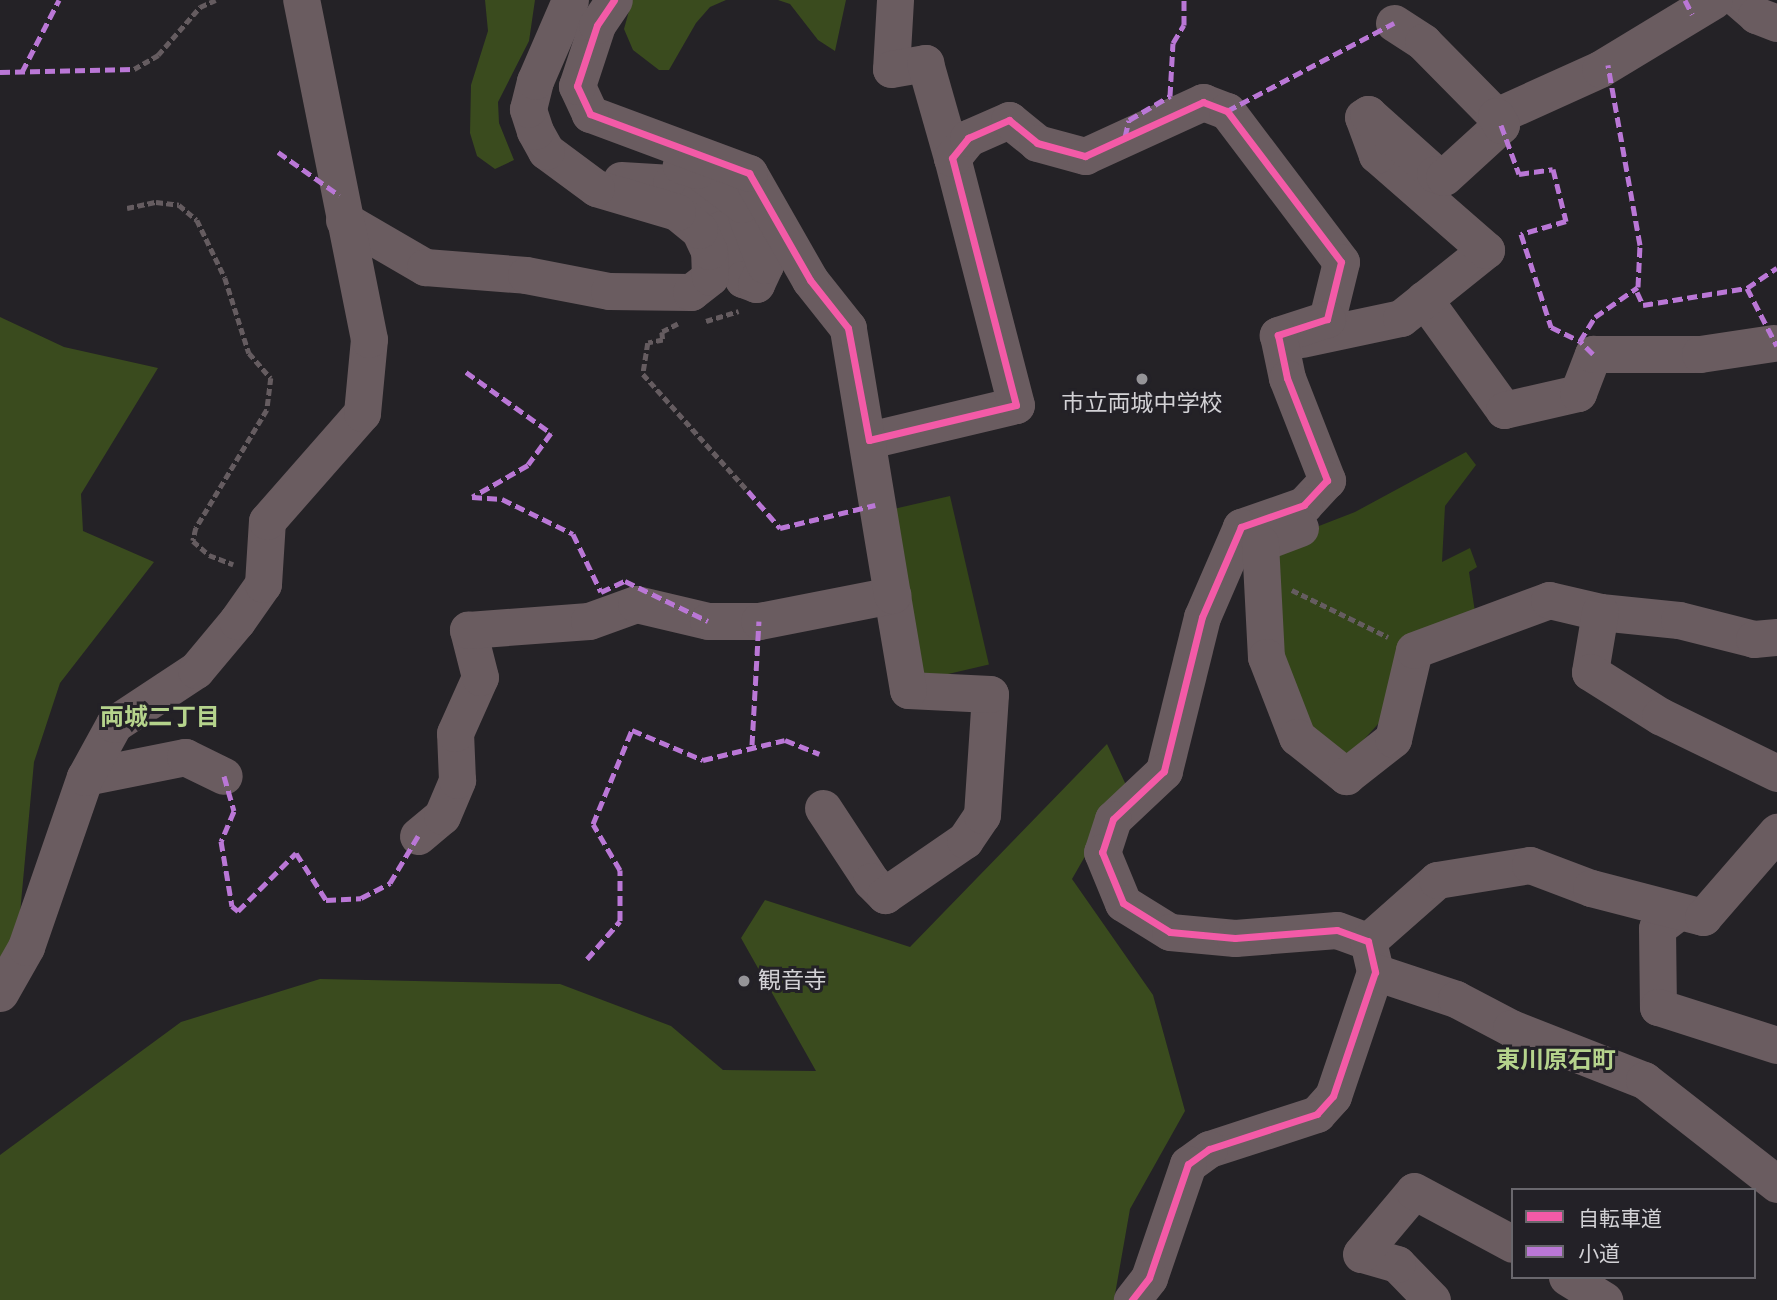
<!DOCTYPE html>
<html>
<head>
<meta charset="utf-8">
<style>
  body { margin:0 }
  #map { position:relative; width:1777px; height:1300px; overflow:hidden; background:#242226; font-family:"Sofia Sans Condensed","Noto Sans JP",sans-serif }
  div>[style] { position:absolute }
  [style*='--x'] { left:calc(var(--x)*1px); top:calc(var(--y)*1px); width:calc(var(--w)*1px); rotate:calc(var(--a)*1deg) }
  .green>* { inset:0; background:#344519; transform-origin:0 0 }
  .forest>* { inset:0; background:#3a4b1e }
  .path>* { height:4.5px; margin-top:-2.25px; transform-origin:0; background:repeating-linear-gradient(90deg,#655c60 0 7px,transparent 0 10.5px) }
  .minor>* { height:37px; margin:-18.5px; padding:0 18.5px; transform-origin:18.5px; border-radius:18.5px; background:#6a5c60 }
  .quiet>* { height:5px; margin-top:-2.5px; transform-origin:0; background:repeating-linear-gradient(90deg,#ba77d6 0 10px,transparent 0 15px) }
  .cycleway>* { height:7px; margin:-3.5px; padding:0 3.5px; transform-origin:3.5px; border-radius:3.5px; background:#f35aa7 }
  .dots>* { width:19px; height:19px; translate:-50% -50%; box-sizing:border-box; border:4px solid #232127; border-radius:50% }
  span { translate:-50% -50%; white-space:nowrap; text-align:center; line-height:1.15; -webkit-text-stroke:6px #232127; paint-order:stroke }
  .poi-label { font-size:23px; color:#d2d1d5 }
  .left { translate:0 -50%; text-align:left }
  .neighbourhood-label { font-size:24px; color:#b5d38c; font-weight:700 }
  .legend { position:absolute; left:1511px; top:1188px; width:245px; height:91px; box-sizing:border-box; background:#232127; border:2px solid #69676d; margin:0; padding:9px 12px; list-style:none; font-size:21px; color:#d2d1d5 }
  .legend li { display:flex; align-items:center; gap:14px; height:35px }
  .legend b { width:35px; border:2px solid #69676d }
</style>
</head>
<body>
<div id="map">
  <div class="green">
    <i style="clip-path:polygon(1466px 452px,1476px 465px,1445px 506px,1442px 562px,1470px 548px,1477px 567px,1469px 572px,1475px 612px,1405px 642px,1389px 712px,1348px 757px,1292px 724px,1265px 547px,1355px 512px)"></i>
    <i style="left:950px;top:496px;width:173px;height:66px;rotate:77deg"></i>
  </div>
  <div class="forest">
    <i style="clip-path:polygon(485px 0,535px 0,529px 41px,498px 102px,499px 123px,514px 160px,495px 169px,477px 156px,470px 133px,471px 85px,488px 31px)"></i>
    <i style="clip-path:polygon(632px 0,726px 0,710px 7px,696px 23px,669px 70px,659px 70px,633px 50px,624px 29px)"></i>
    <i style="clip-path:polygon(778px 0,846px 0,835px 51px,818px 40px,790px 4px)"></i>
    <i style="clip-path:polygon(0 317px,64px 347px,158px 368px,81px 494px,83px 531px,154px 562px,60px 683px,34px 762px,18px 935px,0 968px)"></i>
    <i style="clip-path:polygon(1107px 744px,1126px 785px,1072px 879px,1153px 995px,1185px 1111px,1130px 1209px,1114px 1300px,0 1300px,0 1155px,181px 1022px,320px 979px,560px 984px,671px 1026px,723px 1070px,816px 1071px,741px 938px,765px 900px,910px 947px)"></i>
  </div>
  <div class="path">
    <i style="--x:134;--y:69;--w:28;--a:-30"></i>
    <i style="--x:158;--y:55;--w:64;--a:-48.8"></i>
    <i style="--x:200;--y:7;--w:17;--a:-24"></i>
    <i style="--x:127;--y:208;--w:30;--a:-12"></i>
    <i style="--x:156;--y:202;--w:23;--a:7"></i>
    <i style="--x:179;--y:205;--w:23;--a:40"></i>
    <i style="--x:197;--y:220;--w:64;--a:64.2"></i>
    <i style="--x:225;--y:278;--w:79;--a:72.3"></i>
    <i style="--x:249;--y:353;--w:33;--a:49"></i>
    <i style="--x:271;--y:378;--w:32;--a:97"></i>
    <i style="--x:267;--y:410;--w:138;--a:121"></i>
    <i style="--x:196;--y:528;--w:13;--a:103"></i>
    <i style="--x:193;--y:541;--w:21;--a:41"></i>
    <i style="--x:209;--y:555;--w:26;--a:21"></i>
    <i style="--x:706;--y:321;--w:34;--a:-17"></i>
    <i style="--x:678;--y:324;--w:18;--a:153"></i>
    <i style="--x:662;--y:332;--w:8;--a:83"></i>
    <i style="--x:663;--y:340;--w:15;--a:169"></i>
    <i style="--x:648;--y:343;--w:31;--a:99"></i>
    <i style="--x:643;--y:374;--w:157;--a:48.1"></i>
    <i style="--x:1292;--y:590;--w:107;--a:26.1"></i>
  </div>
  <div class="minor">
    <i style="--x:895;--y:0;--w:69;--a:93.3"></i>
    <i style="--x:891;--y:69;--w:35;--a:-10"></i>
    <i style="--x:925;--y:63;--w:99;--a:74.1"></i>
    <i style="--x:1739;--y:0;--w:23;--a:41"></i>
    <i style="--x:1756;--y:15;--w:22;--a:21"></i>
    <i style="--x:1394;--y:23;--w:35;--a:33"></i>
    <i style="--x:1423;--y:42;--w:104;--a:45.4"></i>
    <i style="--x:1496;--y:116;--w:114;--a:-24.3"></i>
    <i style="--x:1600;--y:69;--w:133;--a:-31.2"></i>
    <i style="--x:621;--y:180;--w:50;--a:3.4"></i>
    <i style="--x:671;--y:183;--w:32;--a:30"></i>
    <i style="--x:699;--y:199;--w:37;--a:54"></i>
    <i style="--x:721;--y:229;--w:55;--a:66.3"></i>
    <i style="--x:743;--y:279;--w:14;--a:21"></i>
    <i style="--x:756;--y:284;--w:21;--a:-65"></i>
    <i style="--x:765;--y:265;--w:65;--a:-110.7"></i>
    <i style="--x:742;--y:204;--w:56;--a:-142.9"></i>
    <i style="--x:697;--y:170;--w:17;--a:-163"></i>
    <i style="--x:344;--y:220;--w:94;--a:30.1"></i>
    <i style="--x:425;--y:267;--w:101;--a:4.5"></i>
    <i style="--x:526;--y:275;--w:85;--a:10.9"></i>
    <i style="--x:609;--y:291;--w:82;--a:0.7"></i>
    <i style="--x:691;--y:292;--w:24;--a:-38"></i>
    <i style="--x:710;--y:277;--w:26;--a:-92"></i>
    <i style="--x:709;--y:251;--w:23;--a:-115"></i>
    <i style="--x:699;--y:230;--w:28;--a:-141"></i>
    <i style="--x:677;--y:212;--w:84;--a:-163.5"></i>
    <i style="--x:596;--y:188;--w:62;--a:-143.5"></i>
    <i style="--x:546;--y:151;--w:23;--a:-119"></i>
    <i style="--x:535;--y:131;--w:23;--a:-108"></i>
    <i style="--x:528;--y:109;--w:29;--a:-76"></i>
    <i style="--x:535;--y:81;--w:88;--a:-66.6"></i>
    <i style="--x:1424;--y:299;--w:137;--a:54.2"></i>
    <i style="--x:1504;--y:410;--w:76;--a:-12.9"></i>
    <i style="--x:1578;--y:393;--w:42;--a:-69"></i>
    <i style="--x:1593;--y:354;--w:107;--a:0"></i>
    <i style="--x:1700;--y:354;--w:74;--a:-8.6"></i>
    <i style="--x:1302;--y:339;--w:101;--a:-12"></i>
    <i style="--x:1401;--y:318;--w:109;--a:-38.7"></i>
    <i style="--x:1486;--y:250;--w:145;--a:-138.9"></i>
    <i style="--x:1377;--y:155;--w:40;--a:-110.2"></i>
    <i style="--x:1363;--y:117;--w:6;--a:-31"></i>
    <i style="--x:1368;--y:114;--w:90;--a:41.8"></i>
    <i style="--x:1435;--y:174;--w:9;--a:18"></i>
    <i style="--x:1444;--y:177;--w:77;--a:-42.4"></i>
    <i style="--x:1501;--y:125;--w:10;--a:-119"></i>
    <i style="--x:869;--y:440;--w:151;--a:-13.4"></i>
    <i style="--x:1016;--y:405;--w:255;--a:-104.5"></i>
    <i style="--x:952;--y:158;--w:26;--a:-51"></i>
    <i style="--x:968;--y:138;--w:45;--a:-23.7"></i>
    <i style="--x:1009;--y:120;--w:36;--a:39"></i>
    <i style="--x:1037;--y:143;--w:50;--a:15.2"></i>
    <i style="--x:1085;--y:156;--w:130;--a:-24.6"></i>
    <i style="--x:1203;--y:102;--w:26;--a:21"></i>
    <i style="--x:1227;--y:111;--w:189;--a:52.9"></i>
    <i style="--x:1341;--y:262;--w:59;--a:103.8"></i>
    <i style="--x:1327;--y:319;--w:52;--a:161.9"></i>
    <i style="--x:1278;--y:335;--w:44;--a:78.2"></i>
    <i style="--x:1287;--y:378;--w:110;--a:68.6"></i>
    <i style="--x:1327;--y:480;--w:34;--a:133"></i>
    <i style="--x:1304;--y:505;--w:67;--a:160.8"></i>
    <i style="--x:1241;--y:527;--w:98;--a:113.4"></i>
    <i style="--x:1202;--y:617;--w:159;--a:103.9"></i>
    <i style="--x:1164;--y:771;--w:70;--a:136.7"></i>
    <i style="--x:1113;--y:819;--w:35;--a:108"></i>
    <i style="--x:1102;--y:852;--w:55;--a:67.6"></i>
    <i style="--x:1123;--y:903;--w:55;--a:31.7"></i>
    <i style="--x:1170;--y:932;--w:65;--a:5.3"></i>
    <i style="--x:1235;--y:938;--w:102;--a:-4.5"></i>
    <i style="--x:1337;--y:930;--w:33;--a:20"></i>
    <i style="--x:1368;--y:941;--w:32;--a:77"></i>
    <i style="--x:1375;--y:972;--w:131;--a:108.7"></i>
    <i style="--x:1333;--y:1096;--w:24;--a:132"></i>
    <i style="--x:1317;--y:1114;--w:114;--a:162"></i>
    <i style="--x:1209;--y:1149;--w:26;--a:144"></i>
    <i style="--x:1188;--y:1164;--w:120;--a:108.9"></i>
    <i style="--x:1149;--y:1278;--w:28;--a:128"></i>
    <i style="--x:1300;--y:528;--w:43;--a:159.4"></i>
    <i style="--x:1260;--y:543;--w:114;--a:87"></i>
    <i style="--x:1266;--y:657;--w:86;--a:68.8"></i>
    <i style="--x:1297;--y:737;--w:63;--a:38.5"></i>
    <i style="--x:1346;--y:776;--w:60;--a:-38.2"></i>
    <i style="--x:1393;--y:739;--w:91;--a:-76.7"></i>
    <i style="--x:1414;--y:650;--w:144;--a:-20.3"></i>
    <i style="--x:1549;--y:600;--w:52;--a:13.2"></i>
    <i style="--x:1600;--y:612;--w:79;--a:5.8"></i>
    <i style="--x:1679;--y:620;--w:77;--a:14.2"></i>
    <i style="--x:1754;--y:639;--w:23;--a:-5"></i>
    <i style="--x:1600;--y:612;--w:61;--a:99.5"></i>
    <i style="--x:1590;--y:672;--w:83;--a:32.2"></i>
    <i style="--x:1660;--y:716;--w:130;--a:26"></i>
    <i style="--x:85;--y:777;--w:102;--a:-11.3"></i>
    <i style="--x:185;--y:757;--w:43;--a:26"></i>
    <i style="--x:823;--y:808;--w:87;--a:56.7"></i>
    <i style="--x:871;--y:881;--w:20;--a:45"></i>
    <i style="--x:885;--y:895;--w:97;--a:-34.5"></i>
    <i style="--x:965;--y:840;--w:30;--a:-56"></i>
    <i style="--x:982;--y:815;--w:121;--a:-86.2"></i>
    <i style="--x:990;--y:694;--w:82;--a:-177.2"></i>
    <i style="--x:908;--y:690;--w:96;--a:-99.6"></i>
    <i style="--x:418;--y:836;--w:31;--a:-40"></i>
    <i style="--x:442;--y:816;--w:39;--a:-67"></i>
    <i style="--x:457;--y:780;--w:47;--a:-92.4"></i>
    <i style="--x:455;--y:733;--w:61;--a:-65.9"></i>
    <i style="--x:480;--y:677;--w:49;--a:-104.3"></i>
    <i style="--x:468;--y:630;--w:121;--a:-4.3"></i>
    <i style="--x:589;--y:621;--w:50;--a:-19.9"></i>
    <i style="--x:636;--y:604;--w:74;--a:13.3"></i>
    <i style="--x:708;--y:621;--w:51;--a:0"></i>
    <i style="--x:759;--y:621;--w:136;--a:-11.1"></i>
    <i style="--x:892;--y:595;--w:271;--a:-99.4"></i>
    <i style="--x:848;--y:328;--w:61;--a:-128.4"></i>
    <i style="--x:810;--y:280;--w:123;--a:-119.7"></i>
    <i style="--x:749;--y:173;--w:170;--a:-159.6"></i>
    <i style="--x:590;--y:114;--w:31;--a:-115"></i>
    <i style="--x:577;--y:86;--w:64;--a:-71.8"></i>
    <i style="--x:597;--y:25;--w:30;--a:-56"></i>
    <i style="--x:1678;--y:912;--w:26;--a:143"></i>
    <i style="--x:1657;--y:928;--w:79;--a:89.3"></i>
    <i style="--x:1658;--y:1007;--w:125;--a:17.7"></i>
    <i style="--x:1368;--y:941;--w:92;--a:-41.5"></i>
    <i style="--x:1437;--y:880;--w:94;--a:-9.2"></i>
    <i style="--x:1530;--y:865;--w:65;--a:20.7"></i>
    <i style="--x:1591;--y:888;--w:116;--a:14.5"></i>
    <i style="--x:1703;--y:917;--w:113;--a:-49"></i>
    <i style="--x:1375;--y:972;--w:85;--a:18.4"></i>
    <i style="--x:1456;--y:999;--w:62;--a:27.8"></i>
    <i style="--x:1511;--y:1028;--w:143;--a:21.4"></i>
    <i style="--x:1644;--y:1080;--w:169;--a:38"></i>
    <i style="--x:0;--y:993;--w:53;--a:-60.5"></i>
    <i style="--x:26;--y:947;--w:180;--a:-70.9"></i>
    <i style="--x:85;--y:777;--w:60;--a:-61.3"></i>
    <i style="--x:114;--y:724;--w:98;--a:-33.4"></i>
    <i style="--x:196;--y:670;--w:64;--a:-50.1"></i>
    <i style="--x:237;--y:621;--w:45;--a:-54.9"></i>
    <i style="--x:263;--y:584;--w:63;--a:-86.4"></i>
    <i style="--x:267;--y:521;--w:144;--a:-48.7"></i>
    <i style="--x:362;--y:413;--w:74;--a:-84.6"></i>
    <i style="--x:369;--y:339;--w:346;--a:-101.3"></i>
    <i style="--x:1567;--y:1277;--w:44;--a:31.9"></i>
    <i style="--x:1432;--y:1300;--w:50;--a:-134.2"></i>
    <i style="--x:1397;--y:1264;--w:37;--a:-164"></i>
    <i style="--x:1361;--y:1254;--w:82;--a:-49.9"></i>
    <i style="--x:1414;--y:1191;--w:112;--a:28.2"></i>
  </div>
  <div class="quiet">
    <i style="--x:1685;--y:0;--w:16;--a:63"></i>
    <i style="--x:0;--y:72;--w:134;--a:-1.3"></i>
    <i style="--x:22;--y:72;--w:81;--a:-62.8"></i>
    <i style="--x:1227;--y:111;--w:189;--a:-27.8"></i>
    <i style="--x:1501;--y:125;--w:52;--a:69.8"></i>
    <i style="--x:1519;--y:174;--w:34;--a:-8"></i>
    <i style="--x:1553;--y:169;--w:54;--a:76"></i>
    <i style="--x:1566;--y:221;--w:47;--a:163.9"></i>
    <i style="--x:1521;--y:234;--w:98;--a:72.1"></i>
    <i style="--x:1551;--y:327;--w:32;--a:26"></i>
    <i style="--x:1125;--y:137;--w:17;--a:-77"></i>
    <i style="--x:1129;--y:120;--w:48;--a:-30.3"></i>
    <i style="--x:1170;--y:96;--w:53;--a:-86.8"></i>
    <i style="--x:1173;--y:43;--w:21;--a:-59"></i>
    <i style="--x:1184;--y:25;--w:25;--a:-90"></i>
    <i style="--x:278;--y:152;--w:75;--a:35.2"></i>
    <i style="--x:1747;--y:288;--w:65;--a:62.7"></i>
    <i style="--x:1637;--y:292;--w:14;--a:65"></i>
    <i style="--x:1643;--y:305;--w:105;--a:-9.3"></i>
    <i style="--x:1747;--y:288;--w:36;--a:-34"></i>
    <i style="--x:1593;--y:354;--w:18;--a:-135"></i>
    <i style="--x:1580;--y:341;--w:28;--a:-58"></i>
    <i style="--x:1595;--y:317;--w:52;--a:-34.9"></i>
    <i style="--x:1638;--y:287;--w:42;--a:-87.3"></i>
    <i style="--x:1640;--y:245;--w:183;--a:-100.1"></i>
    <i style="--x:466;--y:372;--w:105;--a:35.7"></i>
    <i style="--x:551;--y:433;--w:39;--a:126"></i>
    <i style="--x:528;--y:465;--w:64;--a:150.3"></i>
    <i style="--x:472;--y:497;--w:30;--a:4"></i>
    <i style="--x:502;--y:499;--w:79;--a:26.2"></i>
    <i style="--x:573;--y:534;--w:64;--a:64.2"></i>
    <i style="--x:601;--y:592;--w:26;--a:-25"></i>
    <i style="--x:625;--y:581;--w:92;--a:25.7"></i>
    <i style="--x:748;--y:491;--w:49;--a:49.1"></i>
    <i style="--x:780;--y:528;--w:98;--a:-13.6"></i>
    <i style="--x:752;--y:745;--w:124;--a:-86.8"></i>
    <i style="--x:224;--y:776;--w:36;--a:74"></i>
    <i style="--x:234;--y:811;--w:33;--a:113"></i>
    <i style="--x:221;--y:841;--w:66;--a:80.4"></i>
    <i style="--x:232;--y:906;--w:8;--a:40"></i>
    <i style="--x:238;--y:911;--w:82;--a:-45"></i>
    <i style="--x:296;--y:853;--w:56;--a:57.4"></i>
    <i style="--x:326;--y:900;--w:35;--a:-3"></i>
    <i style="--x:361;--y:898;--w:33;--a:-27"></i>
    <i style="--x:390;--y:883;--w:55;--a:-59.2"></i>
    <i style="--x:587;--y:959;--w:50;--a:-49"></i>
    <i style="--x:620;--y:921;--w:51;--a:-90"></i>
    <i style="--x:620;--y:870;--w:53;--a:-120.4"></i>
    <i style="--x:593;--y:824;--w:102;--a:-67.5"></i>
    <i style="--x:632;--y:730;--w:77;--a:22.9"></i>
    <i style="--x:703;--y:760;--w:84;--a:-13.7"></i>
    <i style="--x:785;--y:740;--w:37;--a:22"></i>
  </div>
  <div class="cycleway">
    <i style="--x:614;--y:0;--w:30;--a:124"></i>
    <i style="--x:597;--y:25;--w:64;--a:108.2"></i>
    <i style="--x:577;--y:86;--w:31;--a:65"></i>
    <i style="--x:590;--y:114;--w:170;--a:20.4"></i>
    <i style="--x:749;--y:173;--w:123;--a:60.3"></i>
    <i style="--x:810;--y:280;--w:61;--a:51.6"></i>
    <i style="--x:848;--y:328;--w:114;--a:79.4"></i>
    <i style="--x:869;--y:440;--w:151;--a:-13.4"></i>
    <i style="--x:1016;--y:405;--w:255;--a:-104.5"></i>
    <i style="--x:952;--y:158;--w:26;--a:-51"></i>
    <i style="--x:968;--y:138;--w:45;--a:-23.7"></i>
    <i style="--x:1009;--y:120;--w:36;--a:39"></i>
    <i style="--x:1037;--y:143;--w:50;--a:15.2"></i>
    <i style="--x:1085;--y:156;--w:130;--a:-24.6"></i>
    <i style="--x:1203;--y:102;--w:26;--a:21"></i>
    <i style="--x:1227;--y:111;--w:189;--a:52.9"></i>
    <i style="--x:1341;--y:262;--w:59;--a:103.8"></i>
    <i style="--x:1327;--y:319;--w:52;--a:161.9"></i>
    <i style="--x:1278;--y:335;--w:44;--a:78.2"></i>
    <i style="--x:1287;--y:378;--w:110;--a:68.6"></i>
    <i style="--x:1327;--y:480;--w:34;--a:133"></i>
    <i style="--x:1304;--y:505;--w:67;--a:160.8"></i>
    <i style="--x:1241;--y:527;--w:98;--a:113.4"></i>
    <i style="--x:1202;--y:617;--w:159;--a:103.9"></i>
    <i style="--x:1164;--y:771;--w:70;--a:136.7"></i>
    <i style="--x:1113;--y:819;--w:35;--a:108"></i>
    <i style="--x:1102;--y:852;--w:55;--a:67.6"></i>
    <i style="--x:1123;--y:903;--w:55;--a:31.7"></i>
    <i style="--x:1170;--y:932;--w:65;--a:5.3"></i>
    <i style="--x:1235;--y:938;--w:102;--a:-4.5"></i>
    <i style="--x:1337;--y:930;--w:33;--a:20"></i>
    <i style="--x:1368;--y:941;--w:32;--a:77"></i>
    <i style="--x:1375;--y:972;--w:131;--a:108.7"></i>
    <i style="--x:1333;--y:1096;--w:24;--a:132"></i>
    <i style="--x:1317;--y:1114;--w:114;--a:162"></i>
    <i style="--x:1209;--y:1149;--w:26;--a:144"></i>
    <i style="--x:1188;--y:1164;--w:120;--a:108.9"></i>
    <i style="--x:1149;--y:1278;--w:28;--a:128"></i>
  </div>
  <div class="dots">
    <i style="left:1142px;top:379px;background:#959498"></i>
    <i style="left:744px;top:981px;background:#959498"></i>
  </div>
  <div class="poi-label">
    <span style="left:1142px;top:404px">市立両城中学校</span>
    <span class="left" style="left:758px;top:981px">観音寺</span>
  </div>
  <div class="neighbourhood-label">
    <span style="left:160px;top:718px">両城二丁目</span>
    <span style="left:1556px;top:1061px">東川原石町</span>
  </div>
  <ul class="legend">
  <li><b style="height:9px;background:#f35aa7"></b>自転車道</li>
  <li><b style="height:9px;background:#ba77d6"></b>小道</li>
  </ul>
</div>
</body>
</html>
